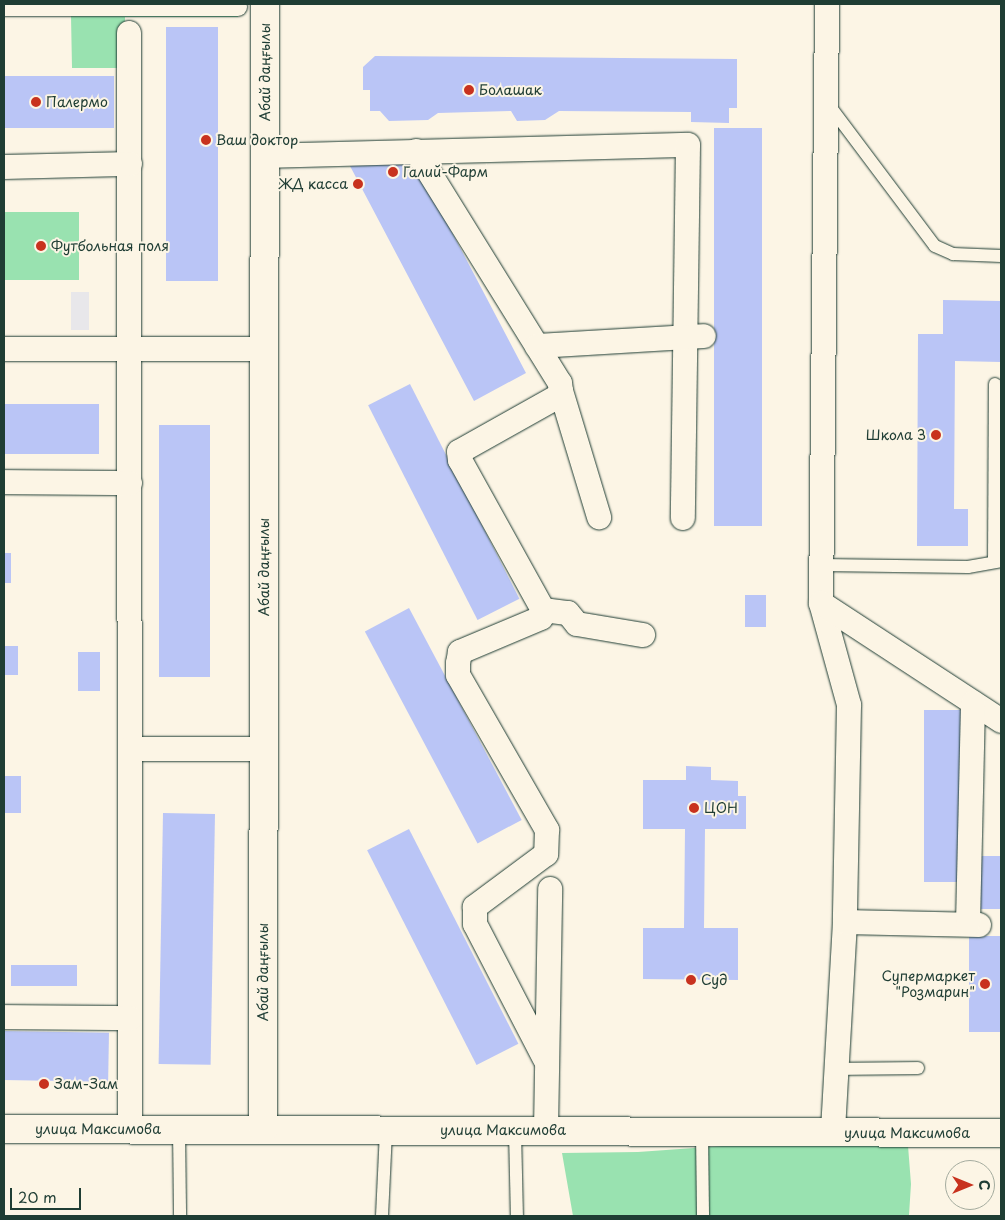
<!DOCTYPE html>
<html>
<head>
<meta charset="utf-8">
<style>
  body { margin:0 }
  #map { position:relative; width:1005px; height:1220px; overflow:hidden; background:#fcf5e5; font-family:"Playpen Sans",sans-serif }
  div>[style] { position:absolute }
  [style*='--x'] { left:calc(var(--x)*1px); top:calc(var(--y)*1px); width:calc(var(--w)*1px); rotate:calc(var(--a)*1deg) }
  .built>* { inset:0; background:#e8e7ea; transform-origin:0 0 }
  .green>* { inset:0; background:#99e2b0; transform-origin:0 0 }
  .building>* { inset:0; background:#bac5f6; transform-origin:0 0 }
  .roads { filter:drop-shadow(0 0 1px #1f3d34) drop-shadow(0 0 1px #1f3d34) }
  .service>* { height:12px; margin:-6px; padding:0 6px; transform-origin:6px; border-radius:6px; background:#fcf5e5 }
  .pedestrian>* { height:18px; margin:-9px; padding:0 9px; transform-origin:9px; border-radius:9px; background:#fcf5e5 }
  .minor>* { height:24px; margin:-12px; padding:0 12px; transform-origin:12px; border-radius:12px; background:#fcf5e5 }
  .tertiary>* { height:28px; margin:-14px; padding:0 14px; transform-origin:14px; border-radius:14px; background:#fcf5e5 }
  .dots>* { width:14px; height:14px; translate:-50% -50%; box-sizing:border-box; border:2px solid #fcf5e5; border-radius:50% }
  span { translate:-50% -50%; white-space:nowrap; text-align:center; line-height:1.15; -webkit-text-stroke:4px #fcf5e5; paint-order:stroke }
  .street-label { font-size:14px; color:#1f3d34 }
  .poi-label { font-size:14px; color:#1f3d34 }
  .left { translate:0 -50%; text-align:left }
  .right { translate:-100% -50%; text-align:right }
  .frame { position:absolute; inset:0; border:5px solid #1f3d34; pointer-events:none }
  .north { position:absolute; left:945px; top:1160px; width:50px; height:50px; box-sizing:border-box; background:#fcf5e5; border:1px solid #a4ab9e; border-radius:50%; rotate:90deg; font-size:14px; font-weight:700; line-height:20px; text-align:center; color:#1f3d34 }
  .north::after { content:''; display:block; margin:auto; width:18px; height:22px; background:#c8321e; clip-path:polygon(50% 0,100% 100%,50% 72%,0 100%) }
  .scale { position:absolute; left:10px; top:1188px; width:71px; height:22px; box-sizing:border-box; border:2px solid #1f3d34; border-top:0; padding-left:6px; font-size:15px; line-height:18px; white-space:nowrap; color:#1f3d34; -webkit-text-stroke:4px #fcf5e5; paint-order:stroke }
</style>
</head>
<body>
<div id="map">
  <div class="built">
    <i style="left:71px;top:292px;width:18px;height:38px"></i>
  </div>
  <div class="green">
    <i style="clip-path:polygon(4px 4px,238px 4px,238px 17px,125px 17px,125px 68px,72px 68px,71px 16px,4px 16px)"></i>
    <i style="left:4px;top:212px;width:75px;height:68px"></i>
    <i style="clip-path:polygon(907px 1133px,911px 1184px,909px 1215px,1001px 1216px,573px 1216px,562px 1153px,638px 1152px)"></i>
  </div>
  <div class="building">
    <i style="left:166px;top:27px;width:52px;height:254px"></i>
    <i style="clip-path:polygon(375px 56px,737px 59px,737px 108px,729px 108px,729px 123px,691px 122px,691px 112px,559px 111px,545px 120px,517px 121px,511px 111px,438px 113px,428px 120px,389px 121px,380px 111px,370px 111px,370px 90px,363px 90px,363px 67px)"></i>
    <i style="left:114px;top:76px;width:52px;height:110px;rotate:90deg"></i>
    <i style="left:714px;top:128px;width:48px;height:398px"></i>
    <i style="clip-path:polygon(403px 157px,406px 164px,414px 160px,526px 373px,474px 401px,350px 166px,365px 158px)"></i>
    <i style="clip-path:polygon(943px 300px,1001px 301px,1001px 362px,955px 361px,954px 509px,968px 509px,968px 546px,917px 546px,918px 334px,943px 334px)"></i>
    <i style="left:410px;top:384px;width:241px;height:47px;rotate:63deg"></i>
    <i style="left:99px;top:404px;width:50px;height:95px;rotate:90deg"></i>
    <i style="left:159px;top:425px;width:51px;height:252px"></i>
    <i style="left:4px;top:553px;width:7px;height:30px"></i>
    <i style="left:745px;top:595px;width:21px;height:32px"></i>
    <i style="left:409px;top:608px;width:240px;height:50px;rotate:62deg"></i>
    <i style="left:4px;top:646px;width:14px;height:29px"></i>
    <i style="left:78px;top:652px;width:22px;height:39px"></i>
    <i style="left:924px;top:710px;width:40px;height:172px"></i>
    <i style="clip-path:polygon(686px 766px,711px 767px,711px 780px,738px 781px,738px 796px,746px 796px,746px 829px,705px 829px,704px 928px,738px 928px,738px 980px,643px 979px,643px 928px,684px 928px,685px 829px,643px 829px,643px 780px,686px 780px)"></i>
    <i style="left:4px;top:776px;width:17px;height:37px"></i>
    <i style="left:163px;top:813px;width:52px;height:251px;rotate:1deg"></i>
    <i style="left:409px;top:829px;width:241px;height:47px;rotate:63deg"></i>
    <i style="left:978px;top:856px;width:23px;height:53px"></i>
    <i style="left:969px;top:936px;width:32px;height:96px"></i>
    <i style="left:11px;top:965px;width:66px;height:21px"></i>
    <i style="left:4px;top:1031px;width:105px;height:49px;rotate:1deg"></i>
  </div>
  <div class="roads">
    <div class="service">
      <i style="--x:829;--y:105;--w:176;--a:53.1"></i>
      <i style="--x:935;--y:246;--w:20;--a:24"></i>
      <i style="--x:953;--y:254;--w:48;--a:2.4"></i>
      <i style="--x:994;--y:562;--w:178;--a:-89.7"></i>
      <i style="--x:822;--y:565;--w:146;--a:0.8"></i>
      <i style="--x:968;--y:567;--w:34;--a:-10"></i>
      <i style="--x:837;--y:1069;--w:81;--a:-0.7"></i>
      <i style="--x:179;--y:1129;--w:87;--a:89.3"></i>
      <i style="--x:515;--y:1131;--w:85;--a:88.7"></i>
      <i style="--x:702;--y:1132;--w:84;--a:89.3"></i>
      <i style="--x:382;--y:1216;--w:86;--a:-87.3"></i>
    </div>
    <div class="pedestrian">
      <i style="--x:4;--y:7;--w:234;--a:0"></i>
    </div>
    <div class="minor">
      <i style="--x:827;--y:4;--w:599;--a:90.57"></i>
      <i style="--x:821;--y:603;--w:106;--a:74.6"></i>
      <i style="--x:849;--y:705;--w:217;--a:91.1"></i>
      <i style="--x:845;--y:922;--w:210;--a:93.3"></i>
      <i style="--x:129;--y:33;--w:1096;--a:89.95"></i>
      <i style="--x:416;--y:151;--w:273;--a:58.2"></i>
      <i style="--x:560;--y:383;--w:8;--a:83"></i>
      <i style="--x:561;--y:391;--w:7;--a:124"></i>
      <i style="--x:557;--y:397;--w:112;--a:150.7"></i>
      <i style="--x:459;--y:452;--w:8;--a:83"></i>
      <i style="--x:460;--y:460;--w:171;--a:61"></i>
      <i style="--x:543;--y:610;--w:8;--a:104"></i>
      <i style="--x:541;--y:618;--w:88;--a:157.2"></i>
      <i style="--x:460;--y:652;--w:11;--a:100"></i>
      <i style="--x:458;--y:663;--w:12;--a:90"></i>
      <i style="--x:458;--y:675;--w:179;--a:60.1"></i>
      <i style="--x:547;--y:830;--w:24;--a:92"></i>
      <i style="--x:546;--y:854;--w:89;--a:143.3"></i>
      <i style="--x:475;--y:907;--w:17;--a:90"></i>
      <i style="--x:475;--y:924;--w:152;--a:62.6"></i>
      <i style="--x:265;--y:156;--w:423;--a:-1.5"></i>
      <i style="--x:688;--y:145;--w:373;--a:90.8"></i>
      <i style="--x:4;--y:167;--w:126;--a:-1.4"></i>
      <i style="--x:537;--y:346;--w:167;--a:-3.4"></i>
      <i style="--x:4;--y:349;--w:260;--a:0"></i>
      <i style="--x:561;--y:391;--w:132;--a:73.2"></i>
      <i style="--x:4;--y:482;--w:126;--a:0.5"></i>
      <i style="--x:821;--y:603;--w:215;--a:33.2"></i>
      <i style="--x:543;--y:610;--w:25;--a:7"></i>
      <i style="--x:568;--y:613;--w:14;--a:51"></i>
      <i style="--x:577;--y:624;--w:67;--a:9.5"></i>
      <i style="--x:130;--y:749;--w:133;--a:0"></i>
      <i style="--x:845;--y:922;--w:134;--a:1.3"></i>
      <i style="--x:968;--y:924;--w:221;--a:-88.7"></i>
      <i style="--x:4;--y:1017;--w:126;--a:0.5"></i>
      <i style="--x:546;--y:1130;--w:241;--a:-89"></i>
    </div>
    <div class="tertiary">
      <i style="--x:4;--y:1129;--w:997;--a:0.23"></i>
      <i style="--x:263;--y:1129;--w:1125;--a:-89.9"></i>
    </div>
  </div>
  <div class="dots">
    <i style="left:469px;top:90px;background:#c8321e"></i>
    <i style="left:36px;top:102px;background:#c8321e"></i>
    <i style="left:206px;top:140px;background:#c8321e"></i>
    <i style="left:393px;top:172px;background:#c8321e"></i>
    <i style="left:358px;top:184px;background:#c8321e"></i>
    <i style="left:41px;top:246px;background:#c8321e"></i>
    <i style="left:936px;top:435px;background:#c8321e"></i>
    <i style="left:694px;top:808px;background:#c8321e"></i>
    <i style="left:691px;top:980px;background:#c8321e"></i>
    <i style="left:985px;top:984px;background:#c8321e"></i>
    <i style="left:44px;top:1084px;background:#c8321e"></i>
  </div>
  <div class="street-label">
    <span style="left:265px;top:72px;rotate:-90deg">Абай даңғылы</span>
    <span style="left:264px;top:567px;rotate:-90deg">Абай даңғылы</span>
    <span style="left:263px;top:972px;rotate:-90deg">Абай даңғылы</span>
    <span style="left:98px;top:1129px">улица Максимова</span>
    <span style="left:503px;top:1130px">улица Максимова</span>
    <span style="left:907px;top:1133px">улица Максимова</span>
  </div>
  <div class="poi-label">
    <span class="left" style="left:479px;top:90px">Болашак</span>
    <span class="left" style="left:46px;top:102px">Палермо</span>
    <span class="left" style="left:216px;top:140px">Ваш доктор</span>
    <span class="left" style="left:403px;top:172px">Галий-Фарм</span>
    <span class="right" style="left:348px;top:184px">ЖД касса</span>
    <span class="left" style="left:51px;top:246px">Футбольная поля</span>
    <span class="right" style="left:926px;top:435px">Школа 3</span>
    <span class="left" style="left:704px;top:808px">ЦОН</span>
    <span class="right" style="left:975px;top:984px">Супермаркет<br>"Розмарин"</span>
    <span class="left" style="left:701px;top:980px">Суд</span>
    <span class="left" style="left:54px;top:1084px">Зам-Зам</span>
  </div>
  <div class="frame"></div>
  <div class="north">С</div>
  <div class="scale">20 m</div>
</div>
</body>
</html>
